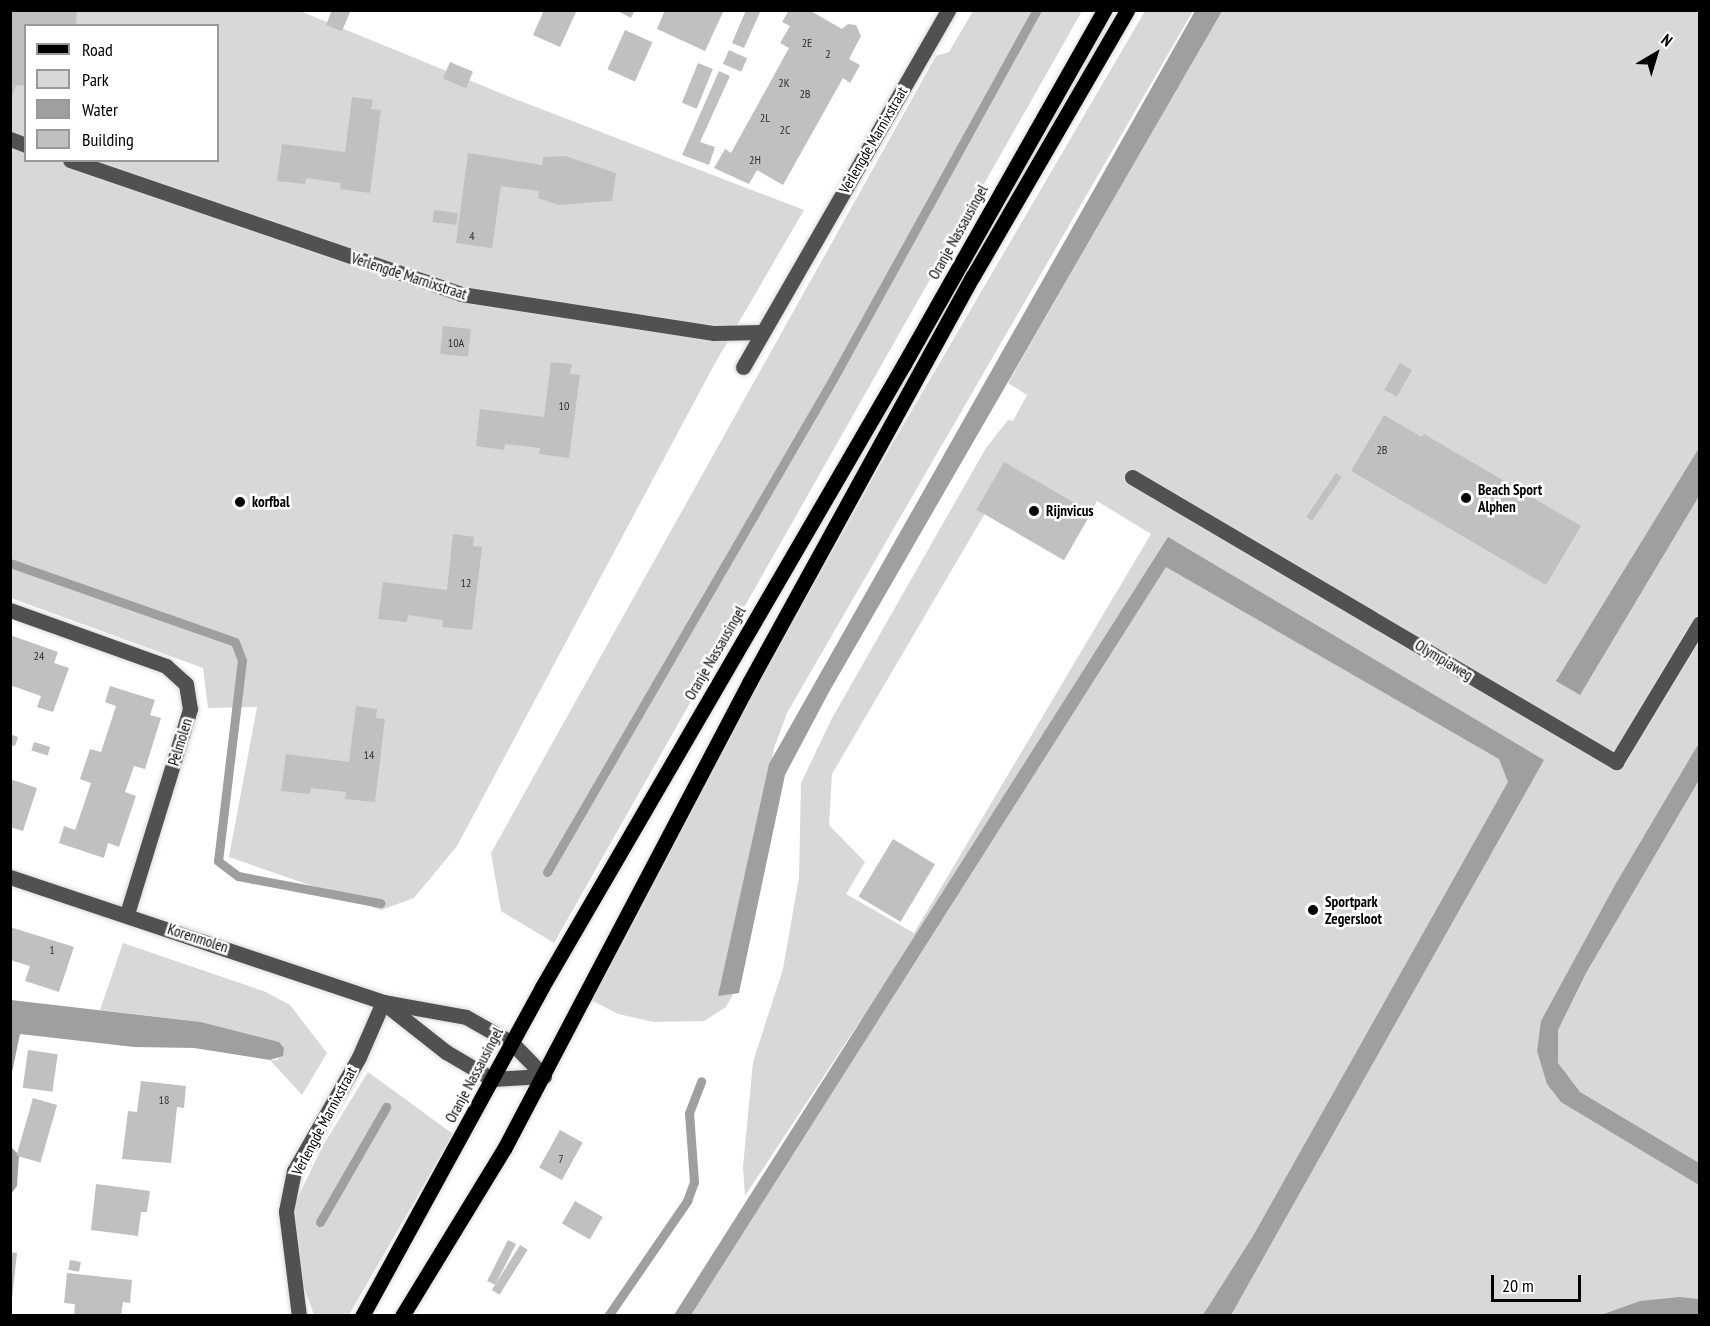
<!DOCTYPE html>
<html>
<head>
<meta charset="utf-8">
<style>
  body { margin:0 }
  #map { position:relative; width:1710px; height:1326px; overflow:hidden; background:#fff; font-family:"PT Sans Narrow",sans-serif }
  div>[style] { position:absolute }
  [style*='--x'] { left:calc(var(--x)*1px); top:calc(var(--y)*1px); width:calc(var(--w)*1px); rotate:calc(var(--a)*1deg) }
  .green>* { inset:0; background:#d8d8d8 }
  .water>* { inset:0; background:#9f9f9f }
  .stream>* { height:9px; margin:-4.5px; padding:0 4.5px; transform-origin:4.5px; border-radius:4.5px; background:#9f9f9f }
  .building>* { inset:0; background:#c0c0c0; transform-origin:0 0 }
  .roads { filter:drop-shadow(0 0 2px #dbdbdb) drop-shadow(0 0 2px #dbdbdb) }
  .minor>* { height:15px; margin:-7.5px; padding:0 7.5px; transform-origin:7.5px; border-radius:7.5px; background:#515151 }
  .major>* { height:15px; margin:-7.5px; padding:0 7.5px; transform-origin:7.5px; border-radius:7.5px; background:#000 }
  .dots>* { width:16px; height:16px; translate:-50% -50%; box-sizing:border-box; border:3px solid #fff; border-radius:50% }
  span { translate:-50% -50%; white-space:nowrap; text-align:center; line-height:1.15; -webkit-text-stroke:5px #fff; paint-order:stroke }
  .number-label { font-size:12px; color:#303030 }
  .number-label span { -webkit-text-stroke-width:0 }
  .street-label { font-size:15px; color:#000 }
  .poi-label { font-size:15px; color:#000; font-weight:700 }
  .left { translate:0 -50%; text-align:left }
  .frame { position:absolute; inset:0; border:12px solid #000; pointer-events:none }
  .legend { position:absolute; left:24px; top:24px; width:195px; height:138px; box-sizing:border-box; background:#fff; border:2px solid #999; margin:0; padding:8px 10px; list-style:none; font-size:18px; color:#000 }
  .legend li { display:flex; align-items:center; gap:12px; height:30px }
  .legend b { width:30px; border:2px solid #999 }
  .north { position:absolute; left:1626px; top:24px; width:60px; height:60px; -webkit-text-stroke:4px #fff; paint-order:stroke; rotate:38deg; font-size:16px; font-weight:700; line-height:24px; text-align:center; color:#000 }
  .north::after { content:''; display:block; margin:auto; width:21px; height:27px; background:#000; clip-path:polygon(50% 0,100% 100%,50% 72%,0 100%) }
  .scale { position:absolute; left:1491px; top:1275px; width:90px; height:27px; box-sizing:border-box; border:3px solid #000; border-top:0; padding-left:8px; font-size:18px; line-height:21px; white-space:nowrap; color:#000; -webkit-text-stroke:4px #fff; paint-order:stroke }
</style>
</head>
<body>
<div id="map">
  <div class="green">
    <i style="clip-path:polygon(evenodd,11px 11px,300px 11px,510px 97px,804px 210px,714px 365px,457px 846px,414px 898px,381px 910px,229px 857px,257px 707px,208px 708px,203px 668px,11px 598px,11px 11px,26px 26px,218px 26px,218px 160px,26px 160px,26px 26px)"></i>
    <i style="clip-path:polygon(973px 11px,1082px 11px,554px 943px,501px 911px,491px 853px,936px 56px,949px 52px)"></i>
    <i style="clip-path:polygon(1145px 11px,1193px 11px,787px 713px,774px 748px,738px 985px,726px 1007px,704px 1021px,654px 1022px,618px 1014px,583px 996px,887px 453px)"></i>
    <i style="clip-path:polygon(evenodd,1221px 11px,1699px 11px,1699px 1315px,672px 1316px,703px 1287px,866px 1012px,745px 1196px,743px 1167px,753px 1062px,783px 969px,799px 877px,801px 783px,831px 720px,986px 448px,1008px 420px,1013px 421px,1027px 395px,1008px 383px,1221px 11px,1011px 469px,1088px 517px,1097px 501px,1151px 534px,914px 933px,846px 894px,865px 862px,829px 825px,832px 774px,1011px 469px)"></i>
    <i style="clip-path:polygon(123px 943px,266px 992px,290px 1005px,327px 1053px,302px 1095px,270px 1060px,278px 1060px,279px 1042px,201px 1022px,100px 1010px)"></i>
    <i style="clip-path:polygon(368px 1072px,453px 1134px,349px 1315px,314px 1315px,289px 1246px,288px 1218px,321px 1149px)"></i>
  </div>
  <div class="water">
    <i style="clip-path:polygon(1195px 11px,1222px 11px,829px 692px,785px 775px,739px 993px,718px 996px,769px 764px)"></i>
    <i style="clip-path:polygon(1699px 448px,1699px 496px,1580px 695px,1556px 681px)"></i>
    <i style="clip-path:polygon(1168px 537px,1544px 760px,1231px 1315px,1203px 1315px,1253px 1236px,1508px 782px,1499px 759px,1166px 567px,691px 1315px,674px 1315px)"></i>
    <i style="clip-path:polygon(1699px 743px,1699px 780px,1586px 973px,1558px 1030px,1558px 1063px,1580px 1092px,1699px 1163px,1699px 1185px,1561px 1102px,1547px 1084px,1537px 1051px,1541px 1021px,1615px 885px)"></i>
    <i style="clip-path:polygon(11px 1000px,201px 1022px,279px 1042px,284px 1048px,283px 1056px,270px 1060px,194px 1048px,134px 1047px,20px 1034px,11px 1077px)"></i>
    <i style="clip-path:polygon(11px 1147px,19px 1155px,17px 1186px,11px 1194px)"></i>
    <i style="clip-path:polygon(1680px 1297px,1699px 1299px,1699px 1315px,1601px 1315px,1640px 1301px)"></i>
  </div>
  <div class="stream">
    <i style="--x:10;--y:563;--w:238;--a:19.3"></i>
    <i style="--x:235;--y:642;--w:19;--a:69"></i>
    <i style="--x:242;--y:660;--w:202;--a:96.8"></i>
    <i style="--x:218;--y:861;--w:25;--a:37"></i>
    <i style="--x:238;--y:876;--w:145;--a:10.8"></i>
    <i style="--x:547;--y:872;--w:570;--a:-59.88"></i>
    <i style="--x:833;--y:379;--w:422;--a:-61.1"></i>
    <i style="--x:320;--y:1222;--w:133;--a:-60.1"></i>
    <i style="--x:608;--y:1316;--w:140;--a:-55.5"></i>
    <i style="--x:687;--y:1201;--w:20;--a:-70"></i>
    <i style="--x:694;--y:1182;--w:69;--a:-94.1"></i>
    <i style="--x:689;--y:1113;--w:34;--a:-69"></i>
  </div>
  <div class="building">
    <i style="clip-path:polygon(10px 10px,77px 10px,76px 26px,26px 26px,26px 86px,16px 85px,11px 100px)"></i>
    <i style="clip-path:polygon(332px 10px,351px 10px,342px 31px,326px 25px)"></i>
    <i style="clip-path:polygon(544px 10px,577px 10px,560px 47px,533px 35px)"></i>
    <i style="clip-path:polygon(616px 10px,635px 10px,631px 18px)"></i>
    <i style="clip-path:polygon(665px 10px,724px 10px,705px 51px,657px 29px)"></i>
    <i style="clip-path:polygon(746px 10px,761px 10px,744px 48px,732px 43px)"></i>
    <i style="clip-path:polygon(789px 10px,809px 10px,842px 29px,848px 24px,856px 25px,861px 36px,849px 59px,860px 65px,850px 83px,843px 78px,783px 185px,757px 170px,749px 184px,714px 168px,725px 149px,731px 153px,789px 48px,780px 43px,790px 26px,782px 22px)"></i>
    <i style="left:625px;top:30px;width:30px;height:43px;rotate:24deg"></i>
    <i style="left:729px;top:50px;width:20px;height:15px;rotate:24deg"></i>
    <i style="left:450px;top:62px;width:25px;height:18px;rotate:23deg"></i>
    <i style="left:698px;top:63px;width:16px;height:43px;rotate:22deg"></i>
    <i style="clip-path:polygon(719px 71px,730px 76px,700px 142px,715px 147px,709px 165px,682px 155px)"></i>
    <i style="clip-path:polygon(352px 97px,373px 100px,371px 109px,381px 110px,370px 193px,340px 189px,341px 183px,306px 178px,305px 184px,277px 181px,282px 144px,345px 152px)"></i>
    <i style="clip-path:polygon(468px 153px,542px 165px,543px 157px,565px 156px,616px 173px,612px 201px,558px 205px,538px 198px,539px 191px,501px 186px,492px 248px,456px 243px)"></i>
    <i style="left:434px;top:210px;width:24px;height:12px;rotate:7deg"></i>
    <i style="left:443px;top:326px;width:28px;height:28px;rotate:6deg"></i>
    <i style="clip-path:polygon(551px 362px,572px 364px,570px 374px,580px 375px,569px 458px,539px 454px,540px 448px,505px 444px,504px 450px,476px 446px,480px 409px,544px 417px)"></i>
    <i style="left:1400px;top:363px;width:14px;height:31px;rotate:30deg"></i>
    <i style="clip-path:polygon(1384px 415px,1422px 437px,1424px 434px,1581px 526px,1546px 585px,1351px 471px)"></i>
    <i style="left:1004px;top:462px;width:101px;height:55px;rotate:30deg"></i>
    <i style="left:1336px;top:473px;width:7px;height:53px;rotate:34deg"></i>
    <i style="clip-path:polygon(453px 534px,474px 537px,473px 546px,482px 547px,472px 630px,442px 627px,443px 620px,408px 615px,407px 622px,378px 619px,383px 582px,447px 590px)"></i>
    <i style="clip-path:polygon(10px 635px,58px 652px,54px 663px,69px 668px,53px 712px,37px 707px,41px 696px,10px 685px)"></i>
    <i style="clip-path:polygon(110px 686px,155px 700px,150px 715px,161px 718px,145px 769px,134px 766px,125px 792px,136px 796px,119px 847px,108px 843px,104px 858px,59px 843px,64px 826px,75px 830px,83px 807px,91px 783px,80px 779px,90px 749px,101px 752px,116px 706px,105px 702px)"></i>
    <i style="clip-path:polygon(356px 706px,377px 709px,376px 718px,385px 719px,375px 802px,345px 799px,346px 792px,311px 788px,310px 794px,281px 791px,286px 754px,349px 762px)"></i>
    <i style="clip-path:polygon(10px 734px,18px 737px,15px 746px,10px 745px)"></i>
    <i style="left:34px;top:742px;width:17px;height:9px;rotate:17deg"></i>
    <i style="clip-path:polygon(10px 779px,37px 788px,23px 831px,10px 827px)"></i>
    <i style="left:893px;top:839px;width:49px;height:67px;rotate:31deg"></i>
    <i style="clip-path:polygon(10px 927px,74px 947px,59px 992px,25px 981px,30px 966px,10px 960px)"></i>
    <i style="left:28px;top:1050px;width:30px;height:38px;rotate:8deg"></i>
    <i style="clip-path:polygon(141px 1081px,186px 1086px,184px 1108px,177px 1107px,171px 1163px,122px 1159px,128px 1111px,137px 1112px)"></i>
    <i style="left:33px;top:1098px;width:25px;height:60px;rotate:16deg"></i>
    <i style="left:560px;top:1130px;width:26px;height:43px;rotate:29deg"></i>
    <i style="clip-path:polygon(96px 1184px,150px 1191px,147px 1212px,141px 1212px,138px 1236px,91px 1230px)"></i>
    <i style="left:575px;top:1201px;width:32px;height:26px;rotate:30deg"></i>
    <i style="left:508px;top:1240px;width:9px;height:46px;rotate:27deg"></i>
    <i style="left:520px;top:1245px;width:9px;height:53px;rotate:32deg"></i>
    <i style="clip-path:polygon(10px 1252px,17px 1253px,12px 1299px,10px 1299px)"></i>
    <i style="left:70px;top:1260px;width:11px;height:10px;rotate:10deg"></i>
    <i style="clip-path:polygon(67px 1273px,132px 1280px,130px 1303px,123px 1302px,121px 1316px,74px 1316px,75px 1304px,64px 1303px)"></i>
  </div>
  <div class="roads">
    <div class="minor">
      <i style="--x:10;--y:139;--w:17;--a:21"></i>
      <i style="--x:70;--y:160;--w:413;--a:18.9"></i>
      <i style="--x:461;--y:294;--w:256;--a:8.8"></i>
      <i style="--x:714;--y:333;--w:48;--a:-1.2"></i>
      <i style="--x:743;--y:367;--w:412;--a:-60.1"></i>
      <i style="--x:1132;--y:477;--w:562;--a:30.49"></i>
      <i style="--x:1616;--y:762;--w:162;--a:-58.9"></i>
      <i style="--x:10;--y:610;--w:166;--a:19.7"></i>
      <i style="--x:166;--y:666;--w:27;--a:42"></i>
      <i style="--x:186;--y:684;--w:25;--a:81"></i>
      <i style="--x:190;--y:709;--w:214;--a:107.1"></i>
      <i style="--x:10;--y:877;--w:393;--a:18.5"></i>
      <i style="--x:383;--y:1002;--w:84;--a:10.2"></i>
      <i style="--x:466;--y:1017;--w:53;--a:29.5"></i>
      <i style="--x:512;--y:1043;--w:46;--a:45.9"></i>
      <i style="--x:385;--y:1004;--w:78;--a:38.2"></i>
      <i style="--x:446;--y:1052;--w:53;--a:30.4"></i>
      <i style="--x:492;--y:1079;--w:52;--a:-3.3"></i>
      <i style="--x:299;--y:1316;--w:106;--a:-97.1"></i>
      <i style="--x:286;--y:1211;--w:41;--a:-78.7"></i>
      <i style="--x:294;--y:1171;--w:131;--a:-60.3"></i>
      <i style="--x:359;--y:1057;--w:60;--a:-66.4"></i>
    </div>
    <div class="major">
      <i style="--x:362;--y:1316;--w:375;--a:-61.3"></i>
      <i style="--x:542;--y:987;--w:721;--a:-59.84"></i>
      <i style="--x:904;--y:364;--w:407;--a:-60.5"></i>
      <i style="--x:402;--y:1316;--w:196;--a:-58.6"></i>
      <i style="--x:504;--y:1149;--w:529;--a:-62.27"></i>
      <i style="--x:750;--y:681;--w:462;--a:-61.2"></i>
      <i style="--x:973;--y:276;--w:307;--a:-59.9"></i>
    </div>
  </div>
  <div class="dots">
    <i style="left:1466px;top:498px;background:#000"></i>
    <i style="left:240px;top:502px;background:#000"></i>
    <i style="left:1034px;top:511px;background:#000"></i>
    <i style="left:1313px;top:910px;background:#000"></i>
  </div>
  <div class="number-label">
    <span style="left:807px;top:43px">2E</span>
    <span style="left:828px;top:54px">2</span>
    <span style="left:784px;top:83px">2K</span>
    <span style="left:805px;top:94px">2B</span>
    <span style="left:765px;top:118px">2L</span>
    <span style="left:785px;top:130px">2C</span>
    <span style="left:755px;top:160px">2H</span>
    <span style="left:472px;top:236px">4</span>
    <span style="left:456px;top:343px">10A</span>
    <span style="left:564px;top:406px">10</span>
    <span style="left:1382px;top:450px">2B</span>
    <span style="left:466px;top:583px">12</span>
    <span style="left:39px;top:656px">24</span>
    <span style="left:369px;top:755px">14</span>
    <span style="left:52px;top:950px">1</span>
    <span style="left:164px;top:1100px">18</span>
    <span style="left:561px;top:1159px">7</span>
  </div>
  <div class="street-label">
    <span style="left:873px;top:140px;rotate:-60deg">Verlengde Marnixstraat</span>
    <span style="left:958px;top:232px;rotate:-61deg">Oranje Nassausingel</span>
    <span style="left:409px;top:276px;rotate:18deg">Verlengde Marnixstraat</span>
    <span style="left:715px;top:653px;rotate:-60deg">Oranje Nassausingel</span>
    <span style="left:1444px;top:660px;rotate:31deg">Olympiaweg</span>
    <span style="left:180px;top:742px;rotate:-73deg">Pelmolen</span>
    <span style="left:198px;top:938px;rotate:18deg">Korenmolen</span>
    <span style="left:474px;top:1075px;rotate:-62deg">Oranje Nassausingel</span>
    <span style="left:324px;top:1121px;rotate:-62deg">Verlengde Marnixstraat</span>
  </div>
  <div class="poi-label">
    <span class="left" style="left:1478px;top:498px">Beach Sport<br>Alphen</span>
    <span class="left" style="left:252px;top:502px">korfbal</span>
    <span class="left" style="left:1046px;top:511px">Rijnvicus</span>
    <span class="left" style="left:1325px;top:910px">Sportpark<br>Zegersloot</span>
  </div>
  <div class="frame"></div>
  <ul class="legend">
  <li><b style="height:8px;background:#000"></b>Road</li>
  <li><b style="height:16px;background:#d8d8d8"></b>Park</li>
  <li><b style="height:16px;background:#9f9f9f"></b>Water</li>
  <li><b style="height:16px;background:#c0c0c0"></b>Building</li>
  </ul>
  <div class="north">N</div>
  <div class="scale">20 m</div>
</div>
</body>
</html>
